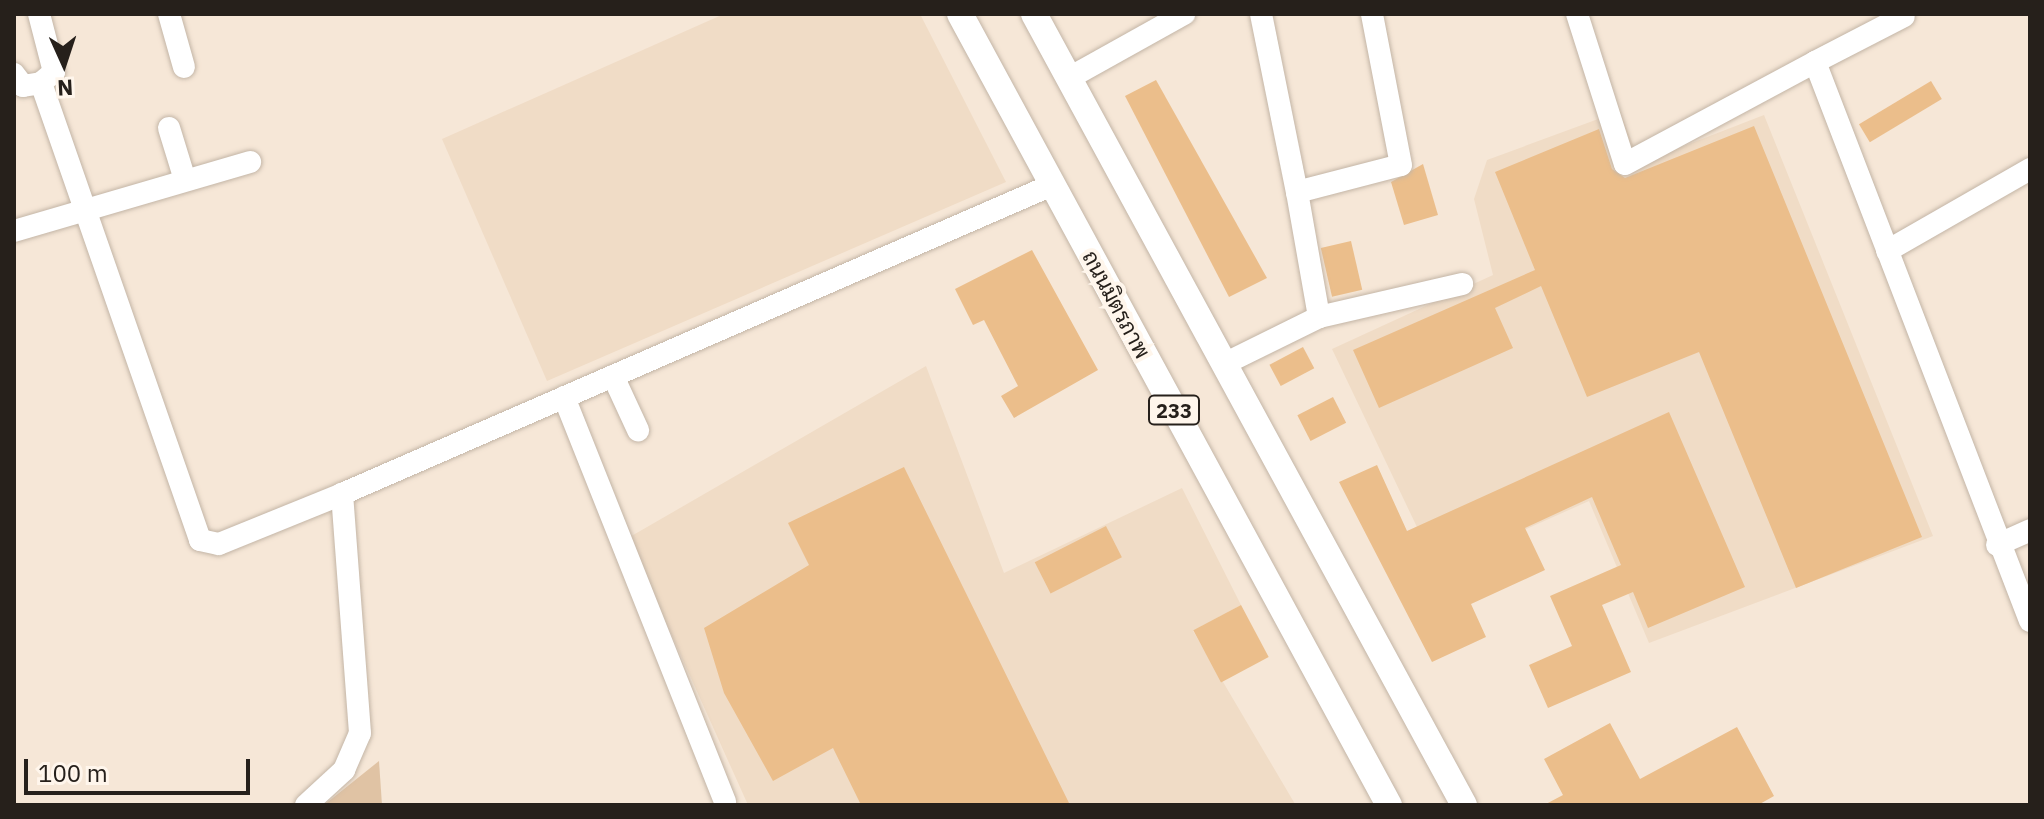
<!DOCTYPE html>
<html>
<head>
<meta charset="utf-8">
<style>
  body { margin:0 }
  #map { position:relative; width:2044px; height:819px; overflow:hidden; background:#f6e7d7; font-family:"IBM Plex Sans",Sarabun,sans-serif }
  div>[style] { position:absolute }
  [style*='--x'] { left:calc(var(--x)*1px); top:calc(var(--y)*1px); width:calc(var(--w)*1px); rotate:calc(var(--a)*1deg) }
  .built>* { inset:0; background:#f0dcc6 }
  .green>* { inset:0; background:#e0c3a4 }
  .building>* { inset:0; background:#ebbe8b; transform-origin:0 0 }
  .roads { filter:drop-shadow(0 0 2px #c3b5a6) drop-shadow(0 0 2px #c3b5a6) }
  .minor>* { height:22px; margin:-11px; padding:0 11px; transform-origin:11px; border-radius:11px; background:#fff }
  .major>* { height:26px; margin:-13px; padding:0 13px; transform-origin:13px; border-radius:13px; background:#fff }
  span { translate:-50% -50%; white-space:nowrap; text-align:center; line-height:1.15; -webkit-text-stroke:8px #fff6ec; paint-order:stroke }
  .shield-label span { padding:2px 6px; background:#fff6ec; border:2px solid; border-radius:6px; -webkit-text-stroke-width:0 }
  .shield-label { font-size:20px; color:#26201b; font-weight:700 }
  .street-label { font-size:22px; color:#26201b }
  .frame { position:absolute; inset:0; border:16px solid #26201b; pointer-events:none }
  .north { position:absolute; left:24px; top:24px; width:80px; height:80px; -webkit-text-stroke:6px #fff6ec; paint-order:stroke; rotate:177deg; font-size:22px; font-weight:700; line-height:32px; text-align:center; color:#26201b }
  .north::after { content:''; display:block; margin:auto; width:28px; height:36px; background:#26201b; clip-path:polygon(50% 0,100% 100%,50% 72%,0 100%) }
  .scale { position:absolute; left:24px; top:759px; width:226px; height:36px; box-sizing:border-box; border:4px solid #26201b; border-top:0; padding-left:10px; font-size:24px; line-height:28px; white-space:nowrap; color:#26201b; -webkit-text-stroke:6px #fff6ec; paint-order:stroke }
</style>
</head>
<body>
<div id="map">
  <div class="built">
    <i style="clip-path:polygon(724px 14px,920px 14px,1006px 182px,547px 381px,442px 139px)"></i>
    <i style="clip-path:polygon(1620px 111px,1640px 163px,1764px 115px,1933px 536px,1649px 643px,1589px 501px,1437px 569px,1332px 349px,1493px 275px,1474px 199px,1487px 160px)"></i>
    <i style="clip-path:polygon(926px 366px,1004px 573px,1182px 488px,1241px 605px,1193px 631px,1295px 804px,748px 805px,628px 538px)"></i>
  </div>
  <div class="green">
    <i style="clip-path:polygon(379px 761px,382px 805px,324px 805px)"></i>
  </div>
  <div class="building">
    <i style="clip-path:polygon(1156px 80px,1267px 278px,1229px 297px,1125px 96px)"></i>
    <i style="left:1931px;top:81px;width:21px;height:84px;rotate:59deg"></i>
    <i style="clip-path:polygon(1754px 126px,1922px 537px,1796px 588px,1699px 352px,1587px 397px,1541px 286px,1495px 308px,1513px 348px,1379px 408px,1353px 350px,1535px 270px,1495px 172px,1599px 129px,1612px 169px,1625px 178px)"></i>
    <i style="clip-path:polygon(1423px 164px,1438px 215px,1404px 225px,1391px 182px)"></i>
    <i style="left:1351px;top:241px;width:50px;height:31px;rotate:77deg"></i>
    <i style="clip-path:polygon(1032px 250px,1098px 370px,1014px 418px,1001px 396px,1018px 386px,984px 320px,973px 325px,955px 289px)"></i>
    <i style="left:1303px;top:347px;width:24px;height:38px;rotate:62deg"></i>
    <i style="left:1333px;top:397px;width:29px;height:40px;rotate:63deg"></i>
    <i style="clip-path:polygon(1669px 412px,1745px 587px,1648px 628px,1633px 592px,1602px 605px,1631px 672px,1548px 708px,1529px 665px,1572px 646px,1550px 596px,1621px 565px,1592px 497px,1525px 528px,1545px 570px,1471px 604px,1486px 637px,1432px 662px,1339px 482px,1377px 465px,1407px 531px)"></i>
    <i style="clip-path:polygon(904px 467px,1070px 805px,861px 805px,833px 748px,773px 781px,724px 693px,704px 628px,809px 565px,788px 523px)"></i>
    <i style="left:1106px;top:526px;width:35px;height:80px;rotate:63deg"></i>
    <i style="left:1241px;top:605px;width:59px;height:54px;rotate:62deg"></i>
    <i style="clip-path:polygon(1610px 723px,1640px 779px,1737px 727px,1774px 796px,1758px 805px,1544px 805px,1563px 795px,1544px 759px)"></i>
  </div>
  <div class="roads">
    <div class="minor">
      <i style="--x:39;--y:14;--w:60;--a:75.5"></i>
      <i style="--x:54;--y:72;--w:17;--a:140"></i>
      <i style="--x:169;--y:14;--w:55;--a:74.2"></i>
      <i style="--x:1261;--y:14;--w:182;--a:78.6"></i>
      <i style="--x:1297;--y:192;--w:107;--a:-14.6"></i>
      <i style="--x:1401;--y:165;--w:154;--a:-100.9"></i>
      <i style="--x:1577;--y:14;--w:157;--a:72.3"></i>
      <i style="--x:1625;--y:164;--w:216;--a:-28.2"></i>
      <i style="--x:1815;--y:62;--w:599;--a:68.96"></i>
      <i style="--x:1815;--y:62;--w:100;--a:-27.3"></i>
      <i style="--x:14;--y:74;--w:15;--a:53"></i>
      <i style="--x:23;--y:86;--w:18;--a:-9"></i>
      <i style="--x:41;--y:83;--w:484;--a:70.8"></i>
      <i style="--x:200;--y:540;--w:19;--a:12"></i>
      <i style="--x:219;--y:544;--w:133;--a:-22.1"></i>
      <i style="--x:1069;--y:78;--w:132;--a:-29.1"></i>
      <i style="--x:169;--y:128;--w:54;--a:72.9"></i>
      <i style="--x:1297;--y:192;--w:127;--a:80"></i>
      <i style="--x:14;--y:231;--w:246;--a:-16.3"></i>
      <i style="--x:1887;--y:251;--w:165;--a:-29.8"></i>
      <i style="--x:1224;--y:364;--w:106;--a:-26.3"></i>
      <i style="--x:1319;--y:317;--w:147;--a:-13"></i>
      <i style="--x:613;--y:376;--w:60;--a:65.2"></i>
      <i style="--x:564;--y:397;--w:436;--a:68.3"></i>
      <i style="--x:1997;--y:545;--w:36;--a:-24"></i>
      <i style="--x:306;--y:805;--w:52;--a:-42.6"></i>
      <i style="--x:344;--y:770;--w:40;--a:-66.6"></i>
      <i style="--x:360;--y:733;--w:240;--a:-94.3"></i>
      <i style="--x:342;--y:494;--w:774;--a:-23.52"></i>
    </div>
    <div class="major">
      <i style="--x:960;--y:14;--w:900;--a:61.53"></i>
      <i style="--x:1034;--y:14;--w:900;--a:61.47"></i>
    </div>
  </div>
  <div class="shield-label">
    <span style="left:1174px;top:410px">233</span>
  </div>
  <div class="street-label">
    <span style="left:1117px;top:304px;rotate:62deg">ถนนมิตรภาพ</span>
  </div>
  <div class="frame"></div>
  <div class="north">N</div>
  <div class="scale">100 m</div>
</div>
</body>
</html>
